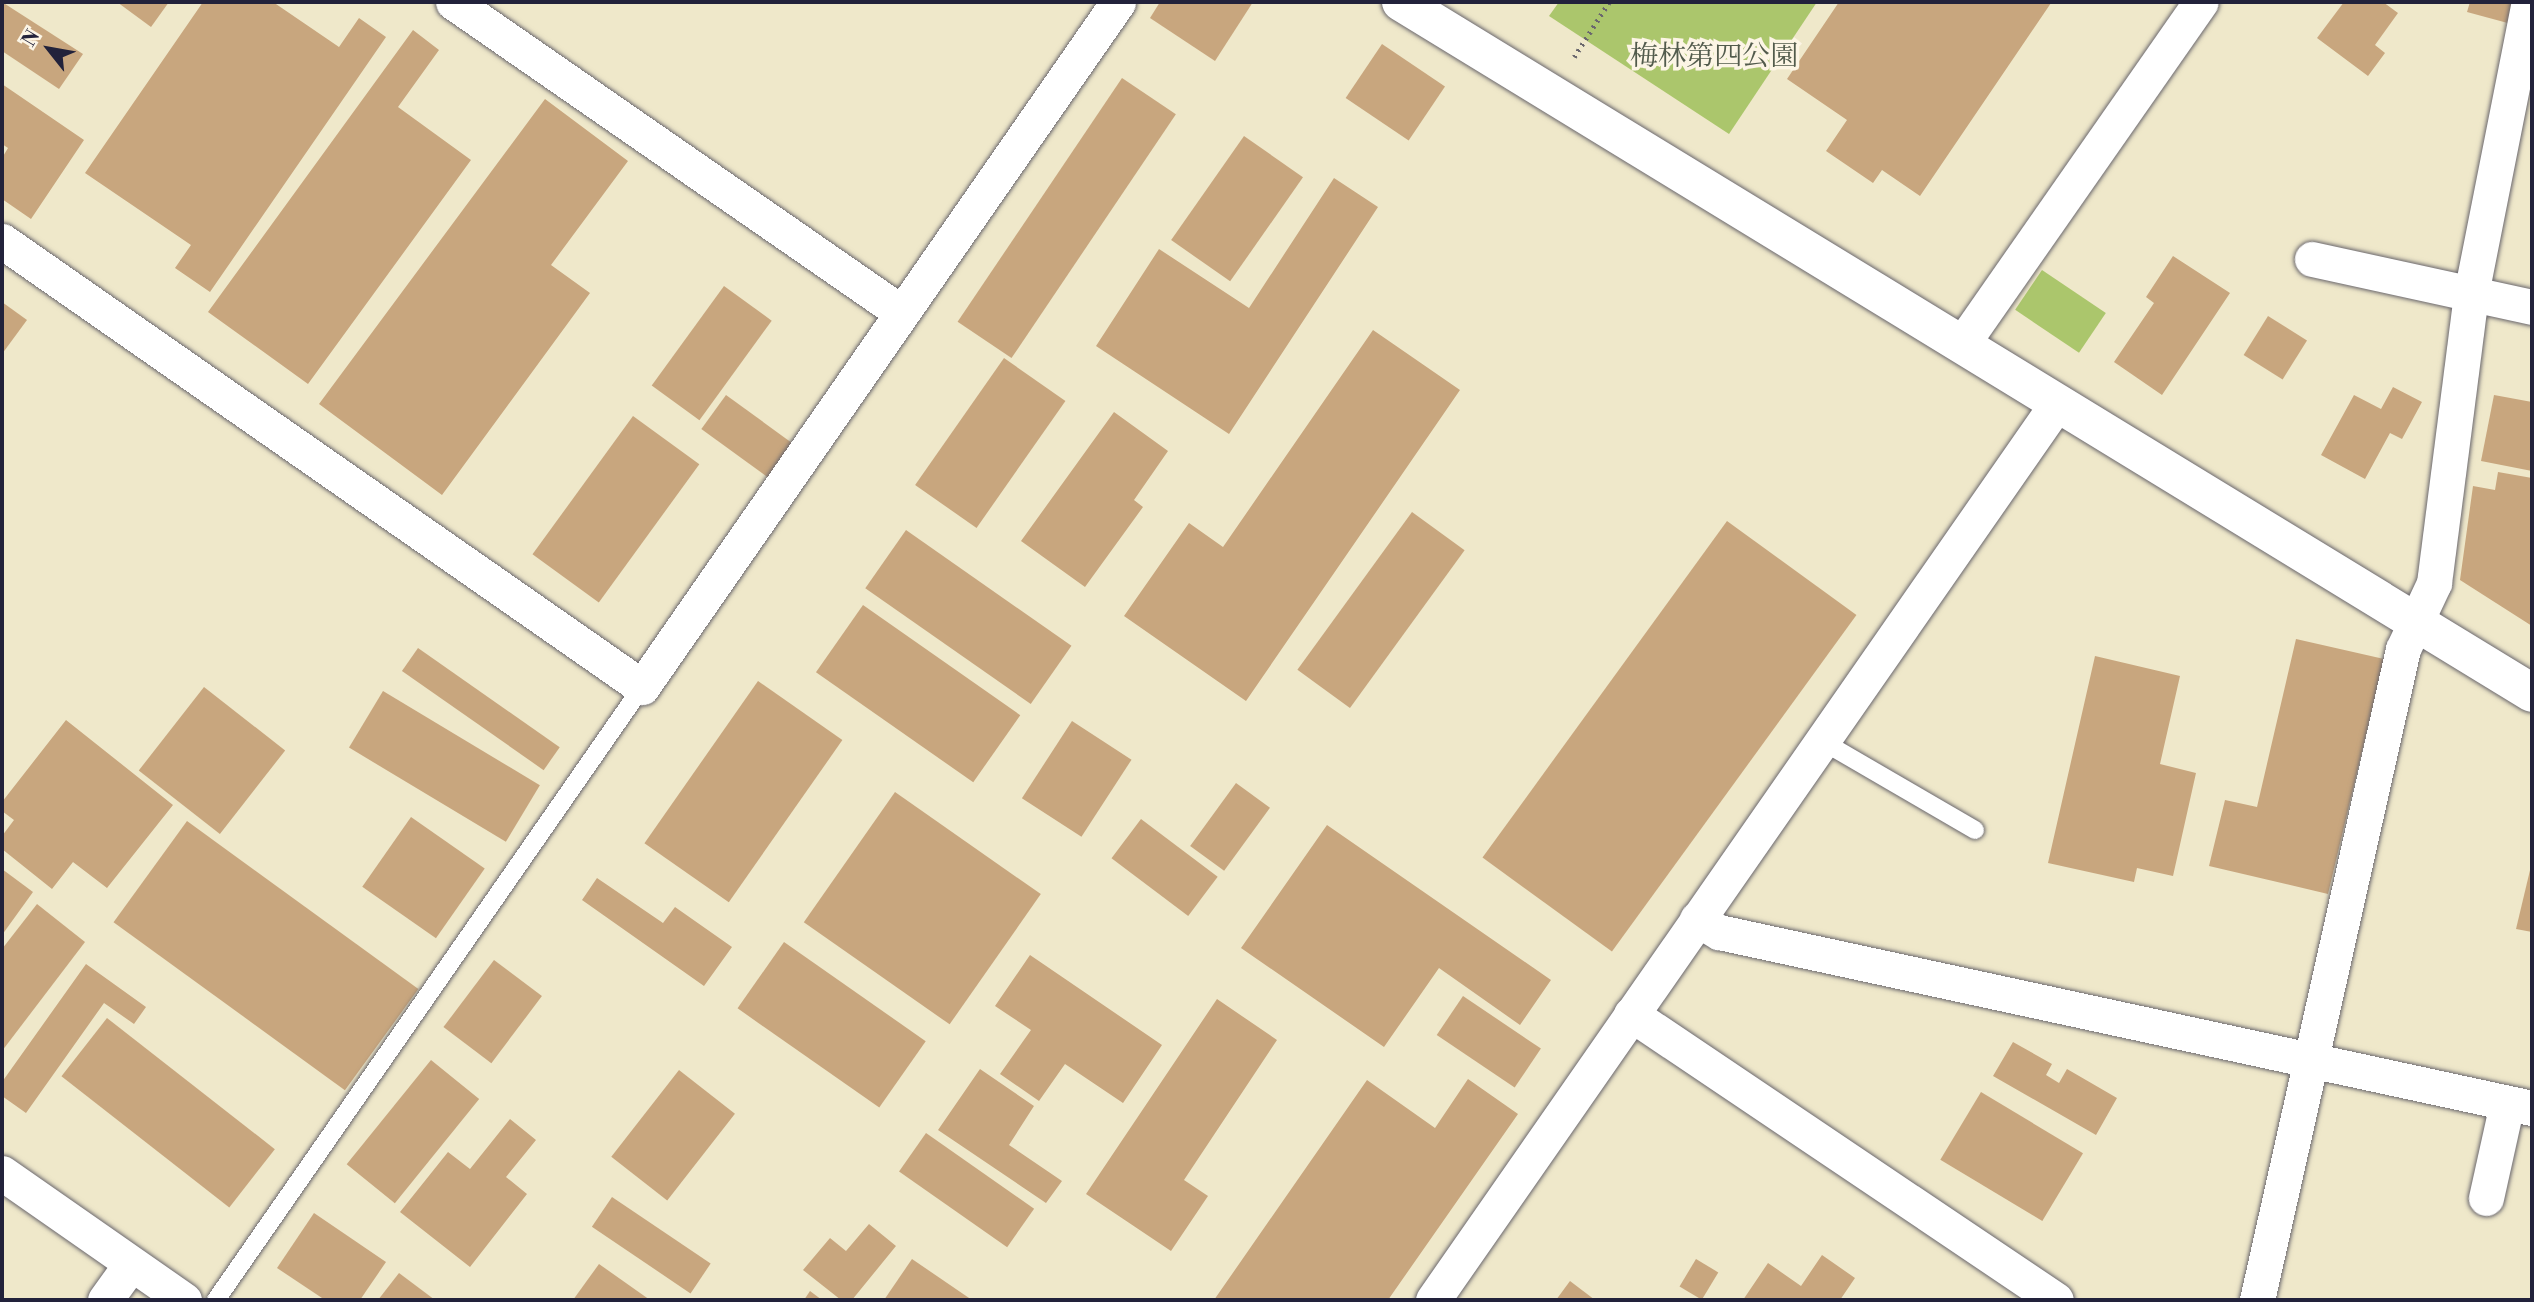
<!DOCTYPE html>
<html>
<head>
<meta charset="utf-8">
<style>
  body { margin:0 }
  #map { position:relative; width:2534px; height:1302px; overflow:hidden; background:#efe8ca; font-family:"Libre Bodoni","Noto Serif JP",serif }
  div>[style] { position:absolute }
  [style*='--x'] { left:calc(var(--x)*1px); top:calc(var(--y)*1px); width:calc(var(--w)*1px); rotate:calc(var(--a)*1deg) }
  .green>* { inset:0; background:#abc66c; transform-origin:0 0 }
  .building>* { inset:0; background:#c8a67e; transform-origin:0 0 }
  .path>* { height:4.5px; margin-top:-2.25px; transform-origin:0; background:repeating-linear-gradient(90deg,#6a676d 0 2px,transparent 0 7px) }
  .roads { filter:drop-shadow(0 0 2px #6a676d) drop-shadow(0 0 2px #6a676d) }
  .service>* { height:18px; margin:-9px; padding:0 9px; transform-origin:9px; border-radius:9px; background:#fff }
  .minor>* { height:35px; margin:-17.5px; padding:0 17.5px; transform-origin:17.5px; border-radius:17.5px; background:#fff }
  .tertiary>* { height:38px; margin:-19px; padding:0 19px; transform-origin:19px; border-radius:19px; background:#fff }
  span { translate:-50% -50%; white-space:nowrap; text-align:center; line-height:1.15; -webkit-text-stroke:7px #fcf5e5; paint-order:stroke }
  .park-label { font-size:28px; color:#525b4c }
  .frame { position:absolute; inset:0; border:4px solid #22223b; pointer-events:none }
  .north { position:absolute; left:14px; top:14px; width:70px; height:70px; -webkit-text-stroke:5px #fcf5e5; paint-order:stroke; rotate:301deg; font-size:19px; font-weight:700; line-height:28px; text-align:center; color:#22223b }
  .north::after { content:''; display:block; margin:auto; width:24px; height:32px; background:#22223b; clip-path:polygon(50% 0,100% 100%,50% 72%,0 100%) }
</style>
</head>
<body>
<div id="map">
  <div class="green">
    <i style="clip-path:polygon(1559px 2px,1817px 2px,1729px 134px,1549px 16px)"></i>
    <i style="left:2042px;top:270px;width:77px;height:48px;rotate:34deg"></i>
  </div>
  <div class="building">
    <i style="clip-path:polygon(2px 2px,83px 54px,59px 89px,2px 51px)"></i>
    <i style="clip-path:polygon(117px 2px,169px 2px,151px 27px)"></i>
    <i style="clip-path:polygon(203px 2px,273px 2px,339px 47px,359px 18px,386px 37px,210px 292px,175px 268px,191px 245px,85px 173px)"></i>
    <i style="clip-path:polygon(1160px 2px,1253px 2px,1215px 61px,1150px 18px)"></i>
    <i style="clip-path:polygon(1839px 2px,2048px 2px,2051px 3px,1920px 196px,1882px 170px,1873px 183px,1826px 151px,1847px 120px,1787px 79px)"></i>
    <i style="clip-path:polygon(2344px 2px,2383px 2px,2398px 13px,2375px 45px,2385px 53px,2368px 76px,2317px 38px)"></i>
    <i style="clip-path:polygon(2470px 2px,2521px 2px,2515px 25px,2467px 12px)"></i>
    <i style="clip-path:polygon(413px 30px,439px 50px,398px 107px,471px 160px,308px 384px,208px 312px)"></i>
    <i style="left:1382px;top:44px;width:76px;height:65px;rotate:34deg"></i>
    <i style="left:1122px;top:78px;width:65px;height:294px;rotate:34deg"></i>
    <i style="clip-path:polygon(2px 84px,84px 140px,31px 219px,2px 199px,2px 158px,8px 148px,2px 144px)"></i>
    <i style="clip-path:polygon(545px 99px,628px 161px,551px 265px,590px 293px,442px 495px,319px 404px)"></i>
    <i style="left:1244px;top:136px;width:72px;height:127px;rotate:35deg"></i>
    <i style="clip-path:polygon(1334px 178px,1378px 207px,1229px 434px,1096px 346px,1159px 249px,1249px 308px)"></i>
    <i style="clip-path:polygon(2173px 256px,2230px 293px,2162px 395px,2114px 362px,2154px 303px,2146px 297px)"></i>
    <i style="left:724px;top:286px;width:59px;height:123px;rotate:36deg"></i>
    <i style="clip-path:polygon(2px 302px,27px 320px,2px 354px)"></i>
    <i style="left:2268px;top:316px;width:46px;height:46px;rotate:32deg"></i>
    <i style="clip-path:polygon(1373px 330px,1460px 390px,1246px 701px,1124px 616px,1189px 523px,1223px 547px)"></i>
    <i style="left:1004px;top:358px;width:75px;height:155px;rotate:35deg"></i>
    <i style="clip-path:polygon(2393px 387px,2422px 402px,2402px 439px,2390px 433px,2365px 479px,2321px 455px,2354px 395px,2381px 409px)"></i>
    <i style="left:726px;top:395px;width:82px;height:42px;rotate:36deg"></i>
    <i style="clip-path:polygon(2494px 395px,2532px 402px,2532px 471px,2481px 461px)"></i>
    <i style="clip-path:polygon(1114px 412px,1168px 451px,1134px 500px,1143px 507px,1085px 587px,1021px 541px)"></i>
    <i style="left:633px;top:416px;width:82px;height:171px;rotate:36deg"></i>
    <i style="clip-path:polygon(2498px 472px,2532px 478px,2532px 626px,2460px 580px,2473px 486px,2495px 490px)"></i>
    <i style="left:1412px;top:512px;width:65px;height:195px;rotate:36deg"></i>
    <i style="left:1727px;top:521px;width:160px;height:416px;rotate:36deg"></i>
    <i style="left:906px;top:530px;width:202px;height:71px;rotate:35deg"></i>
    <i style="left:863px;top:605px;width:192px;height:82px;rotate:35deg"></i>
    <i style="clip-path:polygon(2296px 639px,2384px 659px,2328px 894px,2209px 866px,2225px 800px,2257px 807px)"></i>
    <i style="left:418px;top:648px;width:173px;height:28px;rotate:35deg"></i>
    <i style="clip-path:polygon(2095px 656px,2180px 676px,2160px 764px,2196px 773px,2173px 876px,2137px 868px,2134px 882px,2048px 863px)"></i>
    <i style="left:758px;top:681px;width:103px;height:198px;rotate:35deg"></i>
    <i style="left:204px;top:687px;width:103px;height:106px;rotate:38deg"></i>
    <i style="left:383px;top:691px;width:183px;height:66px;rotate:31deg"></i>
    <i style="clip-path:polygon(66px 720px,173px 805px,107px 888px,73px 862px,52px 889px,2px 849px,2px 836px,14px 820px,2px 811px,2px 802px)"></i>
    <i style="left:1072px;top:721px;width:71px;height:92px;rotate:33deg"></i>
    <i style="left:1236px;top:783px;width:42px;height:78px;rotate:36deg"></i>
    <i style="left:895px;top:792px;width:178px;height:159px;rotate:35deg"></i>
    <i style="left:411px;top:817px;width:90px;height:85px;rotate:35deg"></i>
    <i style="left:1141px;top:819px;width:96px;height:49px;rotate:37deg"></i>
    <i style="left:187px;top:821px;width:286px;height:125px;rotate:36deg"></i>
    <i style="clip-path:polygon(1327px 825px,1551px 980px,1520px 1025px,1439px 968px,1384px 1047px,1241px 948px)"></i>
    <i style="clip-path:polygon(2531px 866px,2532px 866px,2532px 932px,2516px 929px)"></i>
    <i style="clip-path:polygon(2px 869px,33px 892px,2px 935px)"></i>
    <i style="clip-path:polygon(597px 878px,663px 923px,675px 907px,732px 947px,704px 986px,582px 900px)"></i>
    <i style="clip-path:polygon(37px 904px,85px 942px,2px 1051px,2px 949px)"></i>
    <i style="left:784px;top:942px;width:173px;height:81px;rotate:35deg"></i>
    <i style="clip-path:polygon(1030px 955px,1162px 1045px,1123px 1103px,1065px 1064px,1039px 1101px,1000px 1074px,1031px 1030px,995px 1006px)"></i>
    <i style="left:494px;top:960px;width:60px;height:84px;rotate:37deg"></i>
    <i style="clip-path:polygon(86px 964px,146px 1007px,134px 1024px,104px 1003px,26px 1113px,2px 1096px,2px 1082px)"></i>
    <i style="left:1463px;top:996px;width:94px;height:47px;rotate:34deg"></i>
    <i style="clip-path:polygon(1217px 999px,1277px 1040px,1184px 1180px,1208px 1196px,1171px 1251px,1086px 1194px)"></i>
    <i style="left:107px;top:1018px;width:213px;height:74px;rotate:38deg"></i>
    <i style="clip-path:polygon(2013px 1042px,2052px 1064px,2046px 1075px,2059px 1083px,2067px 1069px,2117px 1098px,2096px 1135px,1993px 1076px)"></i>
    <i style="left:431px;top:1060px;width:62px;height:134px;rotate:39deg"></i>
    <i style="clip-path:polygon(980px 1069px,1034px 1106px,1009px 1145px,1062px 1181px,1046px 1203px,938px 1130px)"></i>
    <i style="left:679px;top:1070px;width:71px;height:110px;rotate:38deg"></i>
    <i style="clip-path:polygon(1468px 1079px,1518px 1114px,1388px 1300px,1214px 1300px,1367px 1080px,1435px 1128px)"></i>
    <i style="left:1981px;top:1092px;width:119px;height:79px;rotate:31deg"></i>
    <i style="clip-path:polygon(510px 1119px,536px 1140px,506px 1177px,527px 1194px,470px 1267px,400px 1212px,448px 1152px,470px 1169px)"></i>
    <i style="left:926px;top:1133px;width:132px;height:47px;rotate:35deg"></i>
    <i style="left:612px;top:1197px;width:119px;height:36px;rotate:34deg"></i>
    <i style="clip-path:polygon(314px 1213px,386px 1262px,360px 1300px,325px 1300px,277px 1268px)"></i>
    <i style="clip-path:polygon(869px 1224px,896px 1246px,852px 1300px,841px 1300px,803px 1270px,830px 1238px,846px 1251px)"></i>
    <i style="clip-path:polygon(1822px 1255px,1855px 1278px,1840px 1300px,1743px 1300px,1768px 1263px,1801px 1286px)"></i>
    <i style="clip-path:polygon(912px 1259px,972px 1300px,884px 1300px)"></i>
    <i style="left:1696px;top:1259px;width:26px;height:32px;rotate:31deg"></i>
    <i style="clip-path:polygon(599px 1264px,650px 1300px,573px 1300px)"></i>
    <i style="clip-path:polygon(399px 1273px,435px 1300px,378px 1300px)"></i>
    <i style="clip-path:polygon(1570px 1281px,1595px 1300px,1556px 1300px)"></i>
    <i style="clip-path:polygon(810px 1291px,822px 1300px,804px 1300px)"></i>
  </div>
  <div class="path">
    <i style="--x:1574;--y:57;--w:65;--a:-57.5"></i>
  </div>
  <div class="roads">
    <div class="service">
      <i style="--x:1822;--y:741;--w:177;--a:30.2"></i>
      <i style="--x:216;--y:1300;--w:746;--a:-55.2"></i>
    </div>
    <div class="minor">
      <i style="--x:453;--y:2;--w:546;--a:34.71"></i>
      <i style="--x:2;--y:241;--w:780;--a:34.87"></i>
      <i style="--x:642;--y:687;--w:834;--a:-55.2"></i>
      <i style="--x:2312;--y:259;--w:225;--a:12.3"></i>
      <i style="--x:1962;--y:344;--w:417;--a:-55.1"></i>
      <i style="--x:1697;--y:919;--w:26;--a:31"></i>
      <i style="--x:1719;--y:932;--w:832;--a:12.22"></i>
      <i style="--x:1631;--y:1014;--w:512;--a:33.94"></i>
      <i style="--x:2;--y:1173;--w:222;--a:34.9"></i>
      <i style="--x:2486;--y:1198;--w:97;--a:-77.5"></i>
      <i style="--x:105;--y:1300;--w:44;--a:-54.2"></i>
      <i style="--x:1433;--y:1300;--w:1094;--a:-55.16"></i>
      <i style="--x:2257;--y:1300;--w:667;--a:-77.36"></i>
      <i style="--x:2403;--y:649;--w:73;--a:-64.8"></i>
      <i style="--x:2434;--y:583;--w:291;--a:-82.7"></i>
      <i style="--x:2471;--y:294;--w:298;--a:-78.8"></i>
    </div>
    <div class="tertiary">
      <i style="--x:1401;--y:2;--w:1325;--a:31.42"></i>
    </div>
  </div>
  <div class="park-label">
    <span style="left:1714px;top:57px">梅林第四公園</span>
  </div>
  <div class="frame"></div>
  <div class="north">N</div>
</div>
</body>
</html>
